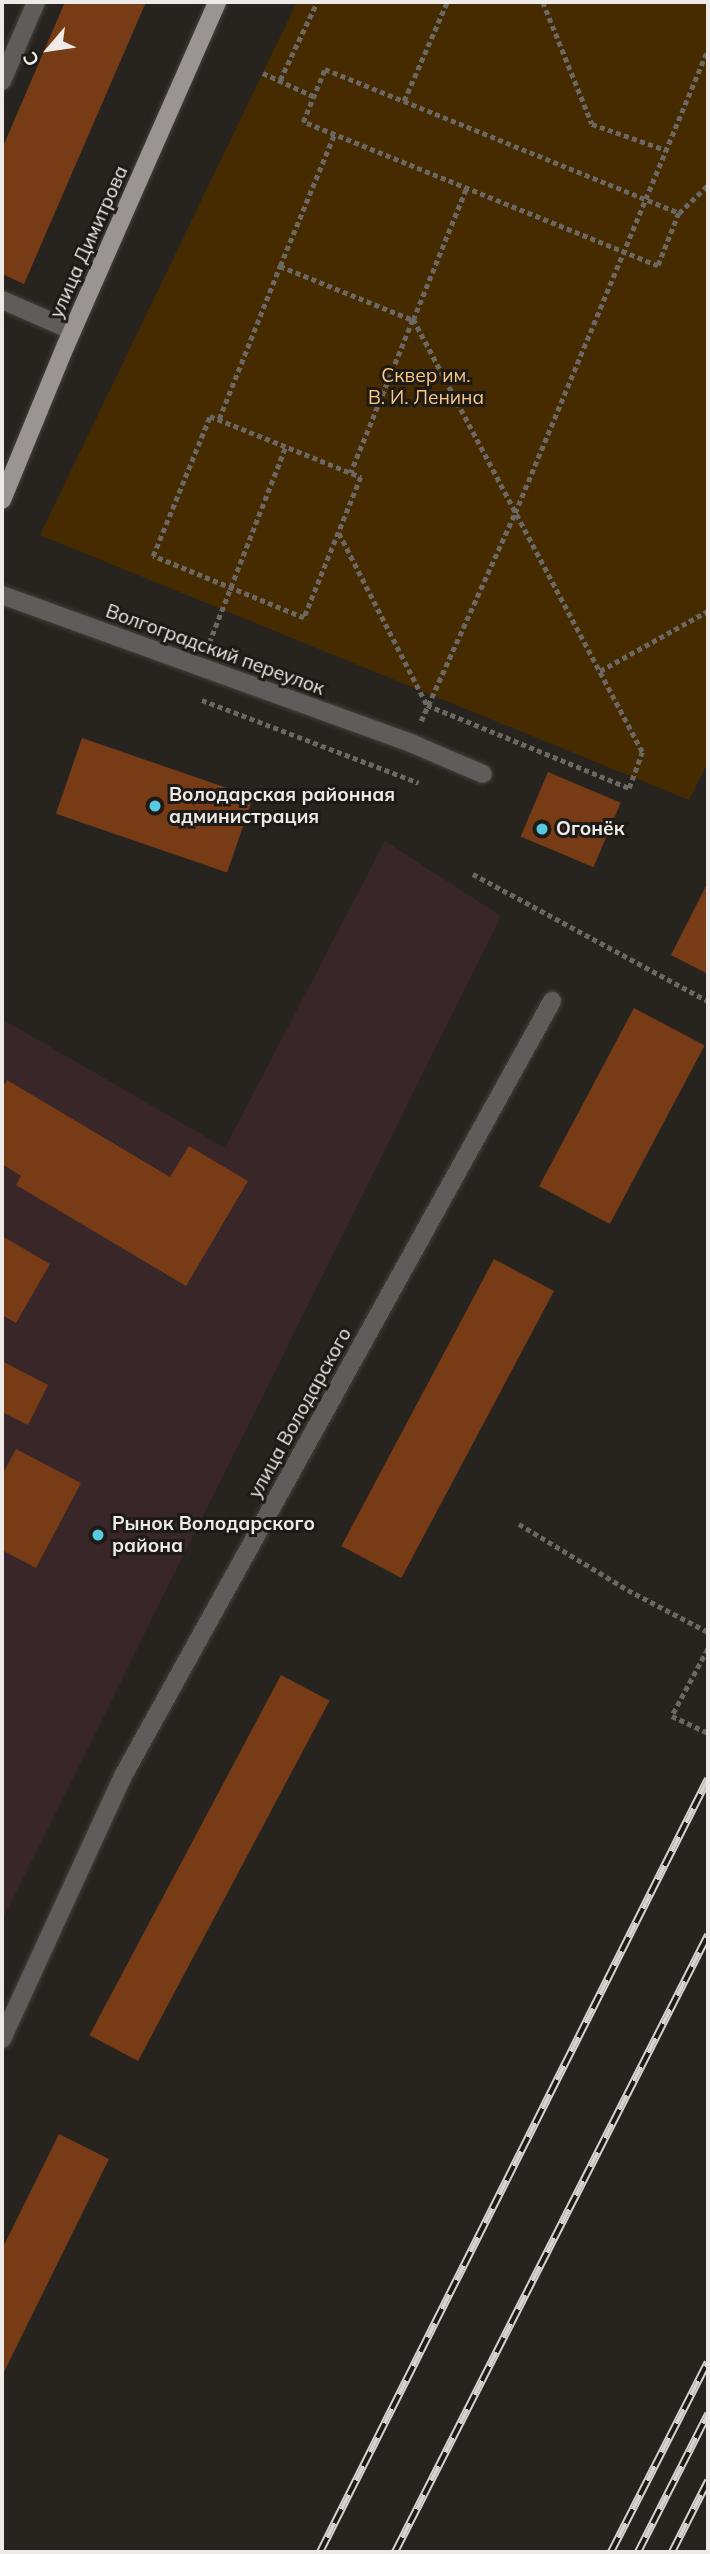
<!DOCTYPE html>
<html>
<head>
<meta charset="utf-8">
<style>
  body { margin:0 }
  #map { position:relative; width:710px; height:2554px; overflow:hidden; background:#27241f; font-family:Mulish,sans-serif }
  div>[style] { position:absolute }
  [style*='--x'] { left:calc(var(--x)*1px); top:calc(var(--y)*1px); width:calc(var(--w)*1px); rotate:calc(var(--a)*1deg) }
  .commercial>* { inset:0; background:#392629 }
  .green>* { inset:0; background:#472b00 }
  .building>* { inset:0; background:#773b15; transform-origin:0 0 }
  .path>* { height:4.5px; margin-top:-2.25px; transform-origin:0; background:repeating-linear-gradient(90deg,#6b6864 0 5px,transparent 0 8.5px) }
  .roads { filter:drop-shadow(0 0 2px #43403b) drop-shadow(0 0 2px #43403b) }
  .minor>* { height:18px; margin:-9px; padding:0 9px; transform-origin:9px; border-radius:9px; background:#5f5c5c }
  .major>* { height:18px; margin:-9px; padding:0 9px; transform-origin:9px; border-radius:9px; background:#9a9492 }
  .rail>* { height:8px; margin-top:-4px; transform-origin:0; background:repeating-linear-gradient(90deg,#1e1a16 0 16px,#d5d2cf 0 32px); box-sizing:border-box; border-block:2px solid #d5d2cf }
  .dots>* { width:19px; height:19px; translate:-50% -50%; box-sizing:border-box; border:4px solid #1e1a16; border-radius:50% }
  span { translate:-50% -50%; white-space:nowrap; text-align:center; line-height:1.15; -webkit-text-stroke:6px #1e1a16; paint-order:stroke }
  .street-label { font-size:19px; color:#edeae8 }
  .park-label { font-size:19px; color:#fac784 }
  .poi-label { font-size:19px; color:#edeae8; font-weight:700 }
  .left { translate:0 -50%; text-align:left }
  .frame { position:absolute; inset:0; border:4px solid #edeae8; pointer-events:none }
  .north { position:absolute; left:14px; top:14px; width:70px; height:70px; -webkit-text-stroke:5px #1e1a16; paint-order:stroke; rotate:241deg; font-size:19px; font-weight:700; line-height:28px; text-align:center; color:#edeae8 }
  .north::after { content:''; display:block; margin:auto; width:24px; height:32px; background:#edeae8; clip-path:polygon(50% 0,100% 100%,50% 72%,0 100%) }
</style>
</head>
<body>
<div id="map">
  <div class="commercial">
    <i style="clip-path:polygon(385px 841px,501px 916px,2px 1921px,2px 1019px,225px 1148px)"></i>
  </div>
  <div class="green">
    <i style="clip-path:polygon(297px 2px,708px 2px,708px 762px,689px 800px,40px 535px)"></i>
  </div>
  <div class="building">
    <i style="clip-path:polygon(65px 2px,146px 2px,24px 284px,2px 274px,2px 149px)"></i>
    <i style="left:82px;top:738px;width:181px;height:80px;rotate:19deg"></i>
    <i style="left:548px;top:772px;width:79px;height:70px;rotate:23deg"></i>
    <i style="clip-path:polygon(708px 882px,708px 974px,671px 955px)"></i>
    <i style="left:634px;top:1008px;width:80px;height:202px;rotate:28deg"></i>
    <i style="clip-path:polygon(7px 1080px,170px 1177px,189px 1146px,248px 1181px,186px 1286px,16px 1185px,21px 1176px,2px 1164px,2px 1082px,5px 1084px)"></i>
    <i style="clip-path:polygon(2px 1236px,50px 1264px,16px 1323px,2px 1315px)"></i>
    <i style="left:494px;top:1259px;width:68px;height:325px;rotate:28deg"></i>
    <i style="clip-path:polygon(2px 1361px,48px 1385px,28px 1425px,2px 1412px)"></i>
    <i style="clip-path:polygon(16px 1449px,81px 1483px,36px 1568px,2px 1550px,2px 1475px)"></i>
    <i style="left:281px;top:1675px;width:55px;height:408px;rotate:28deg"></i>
    <i style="clip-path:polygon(59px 2134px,109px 2159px,2px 2376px,2px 2249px)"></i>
  </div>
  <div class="path">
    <i style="--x:543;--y:2;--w:131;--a:68.1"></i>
    <i style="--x:592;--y:124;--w:78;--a:19.4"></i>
    <i style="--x:325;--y:69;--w:382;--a:22.1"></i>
    <i style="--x:679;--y:213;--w:57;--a:111.6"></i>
    <i style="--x:658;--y:266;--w:383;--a:-157.9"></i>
    <i style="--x:303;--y:122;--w:57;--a:-67.5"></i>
    <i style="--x:263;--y:73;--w:55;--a:24.7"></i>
    <i style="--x:280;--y:80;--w:86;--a:-64.6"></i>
    <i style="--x:404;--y:101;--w:108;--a:-66.5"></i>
    <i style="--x:679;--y:213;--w:40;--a:-44"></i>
    <i style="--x:280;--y:266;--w:142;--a:-67.6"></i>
    <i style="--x:210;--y:416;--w:163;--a:22"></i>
    <i style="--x:361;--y:477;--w:152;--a:112"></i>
    <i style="--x:304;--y:618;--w:163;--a:-157.7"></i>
    <i style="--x:153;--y:556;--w:151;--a:-67.8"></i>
    <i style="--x:219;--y:419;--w:165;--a:-68.3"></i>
    <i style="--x:280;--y:266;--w:144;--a:22.1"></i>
    <i style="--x:413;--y:320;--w:165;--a:112.1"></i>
    <i style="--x:339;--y:533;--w:193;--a:62.9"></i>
    <i style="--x:427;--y:705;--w:218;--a:22.3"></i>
    <i style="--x:629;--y:788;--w:38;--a:-70"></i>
    <i style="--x:642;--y:752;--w:489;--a:-117.9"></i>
    <i style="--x:413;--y:320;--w:141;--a:-68"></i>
    <i style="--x:209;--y:643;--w:212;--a:-68.7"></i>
    <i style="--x:600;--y:671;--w:124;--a:-29.1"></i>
    <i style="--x:202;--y:700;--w:232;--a:20.9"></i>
    <i style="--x:421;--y:721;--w:228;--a:-65.7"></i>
    <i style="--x:515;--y:513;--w:503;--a:-67.42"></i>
    <i style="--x:473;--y:874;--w:267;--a:28.4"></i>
    <i style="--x:519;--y:1524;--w:127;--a:31.2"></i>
    <i style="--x:628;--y:1590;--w:90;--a:27.7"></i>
    <i style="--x:708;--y:1649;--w:76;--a:118.2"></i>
    <i style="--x:672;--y:1716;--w:40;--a:25"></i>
  </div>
  <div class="roads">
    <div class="minor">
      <i style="--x:2;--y:81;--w:86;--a:-66.7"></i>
      <i style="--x:2;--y:300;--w:77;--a:23.6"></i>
      <i style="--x:2;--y:595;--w:437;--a:19.9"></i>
      <i style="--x:413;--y:744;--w:76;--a:23.2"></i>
      <i style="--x:2;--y:2039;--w:289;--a:-65.3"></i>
      <i style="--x:123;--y:1776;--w:886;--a:-61.03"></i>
    </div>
    <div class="major">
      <i style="--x:2;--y:500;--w:168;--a:-67.6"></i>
      <i style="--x:66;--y:345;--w:375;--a:-66.2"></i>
    </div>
  </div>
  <div class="rail">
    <i style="--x:320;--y:2552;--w:865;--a:-63.35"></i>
    <i style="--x:395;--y:2552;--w:692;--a:-63.1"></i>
    <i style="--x:611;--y:2552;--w:213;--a:-63"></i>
    <i style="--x:638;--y:2552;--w:155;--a:-63.1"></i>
    <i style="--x:672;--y:2552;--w:80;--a:-63.1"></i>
  </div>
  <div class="dots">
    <i style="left:155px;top:806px;background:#57c9e2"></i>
    <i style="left:542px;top:829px;background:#57c9e2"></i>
    <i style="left:98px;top:1535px;background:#57c9e2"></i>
  </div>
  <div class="street-label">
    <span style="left:89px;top:242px;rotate:-66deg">улица Димитрова</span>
    <span style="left:215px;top:650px;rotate:20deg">Волгоградский переулок</span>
    <span style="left:300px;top:1413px;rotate:-61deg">улица Володарского</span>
  </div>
  <div class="park-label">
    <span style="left:426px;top:387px">Сквер им.<br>В. И. Ленина</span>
  </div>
  <div class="poi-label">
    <span class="left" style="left:169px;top:806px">Володарская районная<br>администрация</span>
    <span class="left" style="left:556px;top:829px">Огонёк</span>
    <span class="left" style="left:112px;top:1535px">Рынок Володарского<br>района</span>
  </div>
  <div class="frame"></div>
  <div class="north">С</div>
</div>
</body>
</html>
